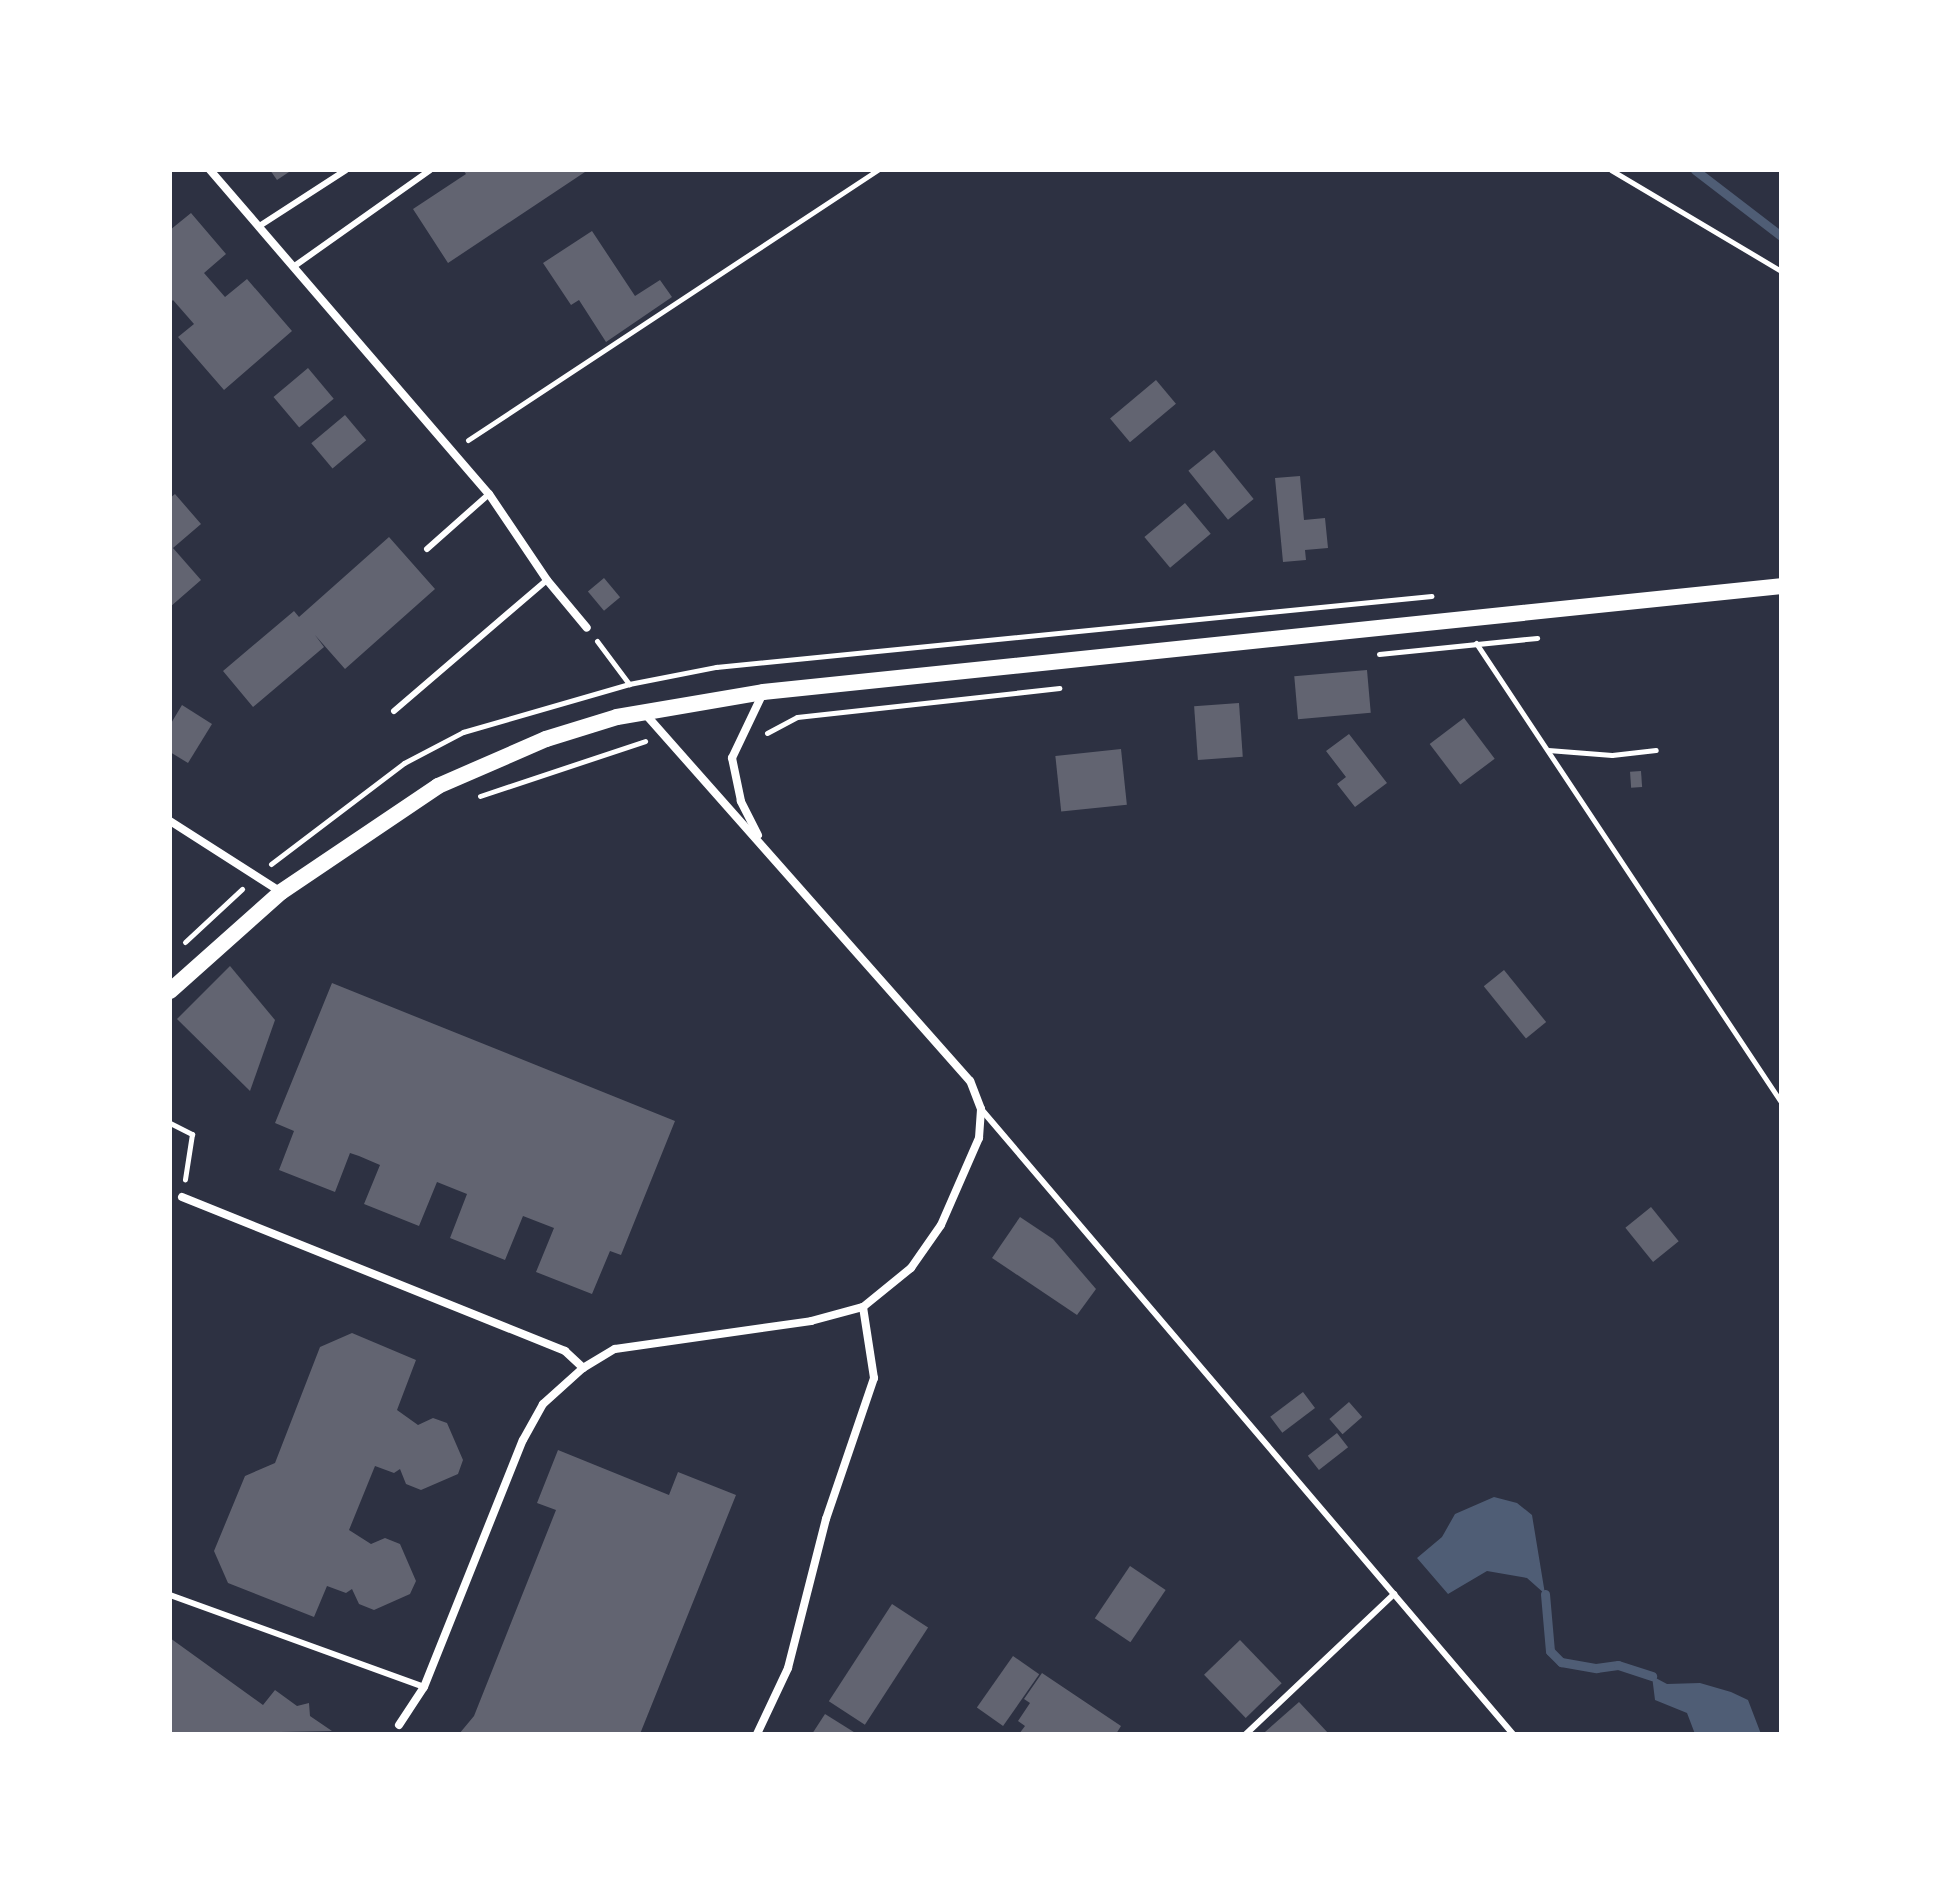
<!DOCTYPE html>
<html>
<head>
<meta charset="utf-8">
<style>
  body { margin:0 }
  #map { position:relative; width:1951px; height:1904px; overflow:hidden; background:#2d3142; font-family:"PT Sans Narrow",sans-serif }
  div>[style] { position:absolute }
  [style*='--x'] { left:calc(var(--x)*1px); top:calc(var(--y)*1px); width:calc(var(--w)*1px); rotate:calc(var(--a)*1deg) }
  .water>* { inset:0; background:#4f5d75 }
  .stream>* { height:9px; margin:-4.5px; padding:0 4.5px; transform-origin:4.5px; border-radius:4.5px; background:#4f5d75 }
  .building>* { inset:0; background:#626471; transform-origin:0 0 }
  .path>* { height:5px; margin:-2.5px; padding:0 2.5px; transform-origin:2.5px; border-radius:2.5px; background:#fff }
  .service>* { height:6px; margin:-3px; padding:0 3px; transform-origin:3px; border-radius:3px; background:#fff }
  .minor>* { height:8px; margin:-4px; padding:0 4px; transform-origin:4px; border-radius:4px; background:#fff }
  .secondary>* { height:16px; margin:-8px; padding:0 8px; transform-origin:8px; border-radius:8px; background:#fff }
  span { translate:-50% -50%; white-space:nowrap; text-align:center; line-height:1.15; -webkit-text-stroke:6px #fff; paint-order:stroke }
  .frame { position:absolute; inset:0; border:172px solid #fff; pointer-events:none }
</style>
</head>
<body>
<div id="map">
  <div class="water">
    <i style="clip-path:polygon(1494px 1497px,1517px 1503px,1532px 1515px,1545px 1594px,1527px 1578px,1487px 1571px,1448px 1594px,1417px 1558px,1442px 1537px,1455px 1514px)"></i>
    <i style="clip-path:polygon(1652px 1676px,1667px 1684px,1700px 1683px,1731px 1692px,1748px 1700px,1761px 1734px,1695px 1734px,1687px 1713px,1655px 1700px)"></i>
  </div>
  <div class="stream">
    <i style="--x:1695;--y:170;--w:108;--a:37.5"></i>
    <i style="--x:1545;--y:1594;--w:57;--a:85"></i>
    <i style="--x:1550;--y:1651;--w:16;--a:45"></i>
    <i style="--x:1561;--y:1662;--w:36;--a:10"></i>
    <i style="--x:1596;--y:1668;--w:22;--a:-8"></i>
    <i style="--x:1618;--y:1665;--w:36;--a:18"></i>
  </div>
  <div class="building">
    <i style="clip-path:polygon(270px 170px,292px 170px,277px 180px)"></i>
    <i style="clip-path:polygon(463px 170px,588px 170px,448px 263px,413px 209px,466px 174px)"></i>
    <i style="clip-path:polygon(191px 213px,226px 254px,204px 273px,225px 297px,247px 279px,292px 331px,224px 390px,178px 337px,194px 324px,173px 300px,170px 303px,170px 230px)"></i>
    <i style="clip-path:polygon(592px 231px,635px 296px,660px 280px,672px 297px,606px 342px,579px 300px,571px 305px,543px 263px)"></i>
    <i style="left:308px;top:368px;width:40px;height:45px;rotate:50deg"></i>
    <i style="left:1156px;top:380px;width:31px;height:60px;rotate:50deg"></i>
    <i style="left:345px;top:415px;width:33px;height:44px;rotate:50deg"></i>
    <i style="left:1214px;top:450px;width:63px;height:33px;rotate:51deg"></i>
    <i style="clip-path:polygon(1300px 476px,1304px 520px,1325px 518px,1328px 548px,1305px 550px,1306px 560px,1283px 562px,1275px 478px)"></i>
    <i style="clip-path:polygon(175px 494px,201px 524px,173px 548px,201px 580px,170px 607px,170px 498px)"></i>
    <i style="left:1185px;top:503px;width:40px;height:53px;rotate:50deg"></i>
    <i style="clip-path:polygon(389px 537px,435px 589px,345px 669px,315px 635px,324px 647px,253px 707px,223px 671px,294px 611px,299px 617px)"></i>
    <i style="left:604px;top:578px;width:25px;height:21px;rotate:50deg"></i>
    <i style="left:1367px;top:670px;width:43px;height:73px;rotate:85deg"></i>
    <i style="left:1239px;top:703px;width:54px;height:45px;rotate:86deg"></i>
    <i style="clip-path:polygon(182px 705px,212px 724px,188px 763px,170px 752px,170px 725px)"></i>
    <i style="left:1464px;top:718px;width:51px;height:43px;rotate:53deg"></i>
    <i style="clip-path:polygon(1349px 734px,1387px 783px,1355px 807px,1337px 784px,1346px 777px,1326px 751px)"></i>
    <i style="left:1121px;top:749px;width:56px;height:66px;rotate:84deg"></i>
    <i style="left:1641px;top:771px;width:16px;height:11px;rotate:86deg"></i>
    <i style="clip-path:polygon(230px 966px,275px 1020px,250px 1091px,177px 1019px)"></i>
    <i style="left:1504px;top:970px;width:67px;height:26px;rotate:51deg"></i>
    <i style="clip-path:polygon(332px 983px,675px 1121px,621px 1255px,610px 1251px,592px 1294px,536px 1272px,554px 1228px,523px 1216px,505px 1260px,450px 1238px,467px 1194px,437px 1182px,419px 1226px,364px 1204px,380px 1165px,359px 1156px,350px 1153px,335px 1192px,279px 1170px,294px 1131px,275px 1123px)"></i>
    <i style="left:1651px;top:1207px;width:44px;height:33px;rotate:51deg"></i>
    <i style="clip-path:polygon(1020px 1217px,1053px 1239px,1096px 1289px,1077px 1315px,992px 1258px)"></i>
    <i style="clip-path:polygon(352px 1333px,416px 1360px,397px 1410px,418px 1425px,433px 1418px,447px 1423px,463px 1460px,458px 1474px,421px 1490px,406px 1484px,400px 1469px,394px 1473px,375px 1466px,349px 1530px,371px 1544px,385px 1538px,400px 1544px,416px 1581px,410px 1594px,374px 1610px,359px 1604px,352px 1589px,346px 1593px,327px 1586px,314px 1617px,228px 1583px,214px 1551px,245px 1476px,275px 1463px,320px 1347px)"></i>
    <i style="left:1303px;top:1392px;width:20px;height:41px;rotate:53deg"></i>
    <i style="left:1349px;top:1402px;width:20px;height:26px;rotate:49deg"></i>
    <i style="left:1337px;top:1433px;width:18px;height:37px;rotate:52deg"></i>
    <i style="clip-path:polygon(558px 1450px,669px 1495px,678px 1472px,736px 1495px,640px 1734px,459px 1734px,474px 1716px,556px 1510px,537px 1503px)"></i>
    <i style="left:1130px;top:1566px;width:43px;height:63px;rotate:34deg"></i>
    <i style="left:892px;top:1604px;width:43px;height:116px;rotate:33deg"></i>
    <i style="clip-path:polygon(170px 1638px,263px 1705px,275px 1690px,297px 1706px,309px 1703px,310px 1716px,332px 1731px,170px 1734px)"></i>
    <i style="left:1240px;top:1640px;width:60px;height:50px;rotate:46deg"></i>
    <i style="left:1013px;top:1656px;width:32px;height:63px;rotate:35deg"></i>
    <i style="clip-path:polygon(1042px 1673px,1121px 1726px,1116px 1734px,1019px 1734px,1025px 1726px,1018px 1721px,1030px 1703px,1024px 1699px)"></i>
    <i style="clip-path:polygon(1299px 1702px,1329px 1734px,1267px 1734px,1265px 1732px)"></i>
    <i style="clip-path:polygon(825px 1714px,857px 1734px,812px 1734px)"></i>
  </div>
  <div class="path">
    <i style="--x:1611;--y:170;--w:198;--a:30.7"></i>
    <i style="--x:468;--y:440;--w:491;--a:-33.4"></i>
    <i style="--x:597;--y:641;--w:54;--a:53.3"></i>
    <i style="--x:1476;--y:643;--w:551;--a:56.4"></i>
    <i style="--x:1379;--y:654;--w:159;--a:-5.8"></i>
    <i style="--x:767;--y:733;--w:34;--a:-28"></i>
    <i style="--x:797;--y:717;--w:264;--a:-6.3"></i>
    <i style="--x:1548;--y:750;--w:64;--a:4.5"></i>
    <i style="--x:1612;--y:755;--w:44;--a:-6.5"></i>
    <i style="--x:480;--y:796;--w:174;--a:-18.4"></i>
    <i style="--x:271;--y:864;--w:167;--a:-37.2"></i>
    <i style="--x:404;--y:763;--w:67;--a:-27.7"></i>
    <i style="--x:463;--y:732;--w:173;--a:-16.1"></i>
    <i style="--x:629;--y:684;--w:89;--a:-11.1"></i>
    <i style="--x:716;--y:667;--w:719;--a:-5.67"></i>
    <i style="--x:185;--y:942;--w:78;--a:-42.9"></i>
    <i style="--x:170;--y:1123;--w:25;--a:27"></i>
    <i style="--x:192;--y:1134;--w:46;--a:98.8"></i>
  </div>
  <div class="service">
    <i style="--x:261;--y:225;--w:101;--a:-32.9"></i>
    <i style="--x:296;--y:265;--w:164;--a:-35.3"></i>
    <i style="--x:427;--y:549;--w:83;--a:-41.6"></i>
    <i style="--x:394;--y:711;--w:201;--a:-40.6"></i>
    <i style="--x:981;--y:1109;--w:821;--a:49.6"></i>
    <i style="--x:170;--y:1595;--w:270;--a:19.9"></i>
    <i style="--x:1246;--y:1734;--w:204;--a:-43.4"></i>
  </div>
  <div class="minor">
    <i style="--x:210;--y:170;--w:428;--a:49.3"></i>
    <i style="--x:489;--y:494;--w:104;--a:56"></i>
    <i style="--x:547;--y:580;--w:62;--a:50.2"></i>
    <i style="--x:170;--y:821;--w:132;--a:32.6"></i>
    <i style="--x:758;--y:835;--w:38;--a:-117"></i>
    <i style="--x:741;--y:801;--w:44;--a:-101.8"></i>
    <i style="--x:732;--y:758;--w:72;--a:-64.5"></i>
    <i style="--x:182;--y:1197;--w:413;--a:21.9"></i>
    <i style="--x:565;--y:1351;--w:25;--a:43"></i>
    <i style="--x:399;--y:1725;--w:45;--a:-56.7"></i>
    <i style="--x:424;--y:1687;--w:266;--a:-68.2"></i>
    <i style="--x:523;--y:1440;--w:41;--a:-60.9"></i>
    <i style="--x:543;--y:1404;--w:54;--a:-42"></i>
    <i style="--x:583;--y:1368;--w:37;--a:-31"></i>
    <i style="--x:615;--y:1349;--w:198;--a:-8.1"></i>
    <i style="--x:811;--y:1321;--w:54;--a:-15.1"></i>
    <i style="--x:863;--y:1307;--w:62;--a:-39.1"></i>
    <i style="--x:911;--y:1268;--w:52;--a:-55.1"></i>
    <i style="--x:941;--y:1225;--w:95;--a:-66.4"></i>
    <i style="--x:979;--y:1138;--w:29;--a:-86"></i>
    <i style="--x:981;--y:1109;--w:30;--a:-111"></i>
    <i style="--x:970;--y:1081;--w:493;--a:-131.5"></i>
    <i style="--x:757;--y:1734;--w:73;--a:-64.8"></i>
    <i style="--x:788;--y:1668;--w:154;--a:-75.7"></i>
    <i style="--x:826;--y:1519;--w:149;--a:-71.2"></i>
    <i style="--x:874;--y:1378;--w:72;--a:-98.8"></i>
  </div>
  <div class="secondary">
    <i style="--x:170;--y:991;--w:149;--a:-41.7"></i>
    <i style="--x:281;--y:892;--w:189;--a:-34"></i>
    <i style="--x:438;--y:786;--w:118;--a:-23.5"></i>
    <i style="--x:546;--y:739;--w:74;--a:-17.2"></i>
    <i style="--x:617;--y:717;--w:148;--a:-9.7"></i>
    <i style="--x:763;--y:692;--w:1024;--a:-5.94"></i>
  </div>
  <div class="frame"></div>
</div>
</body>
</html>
